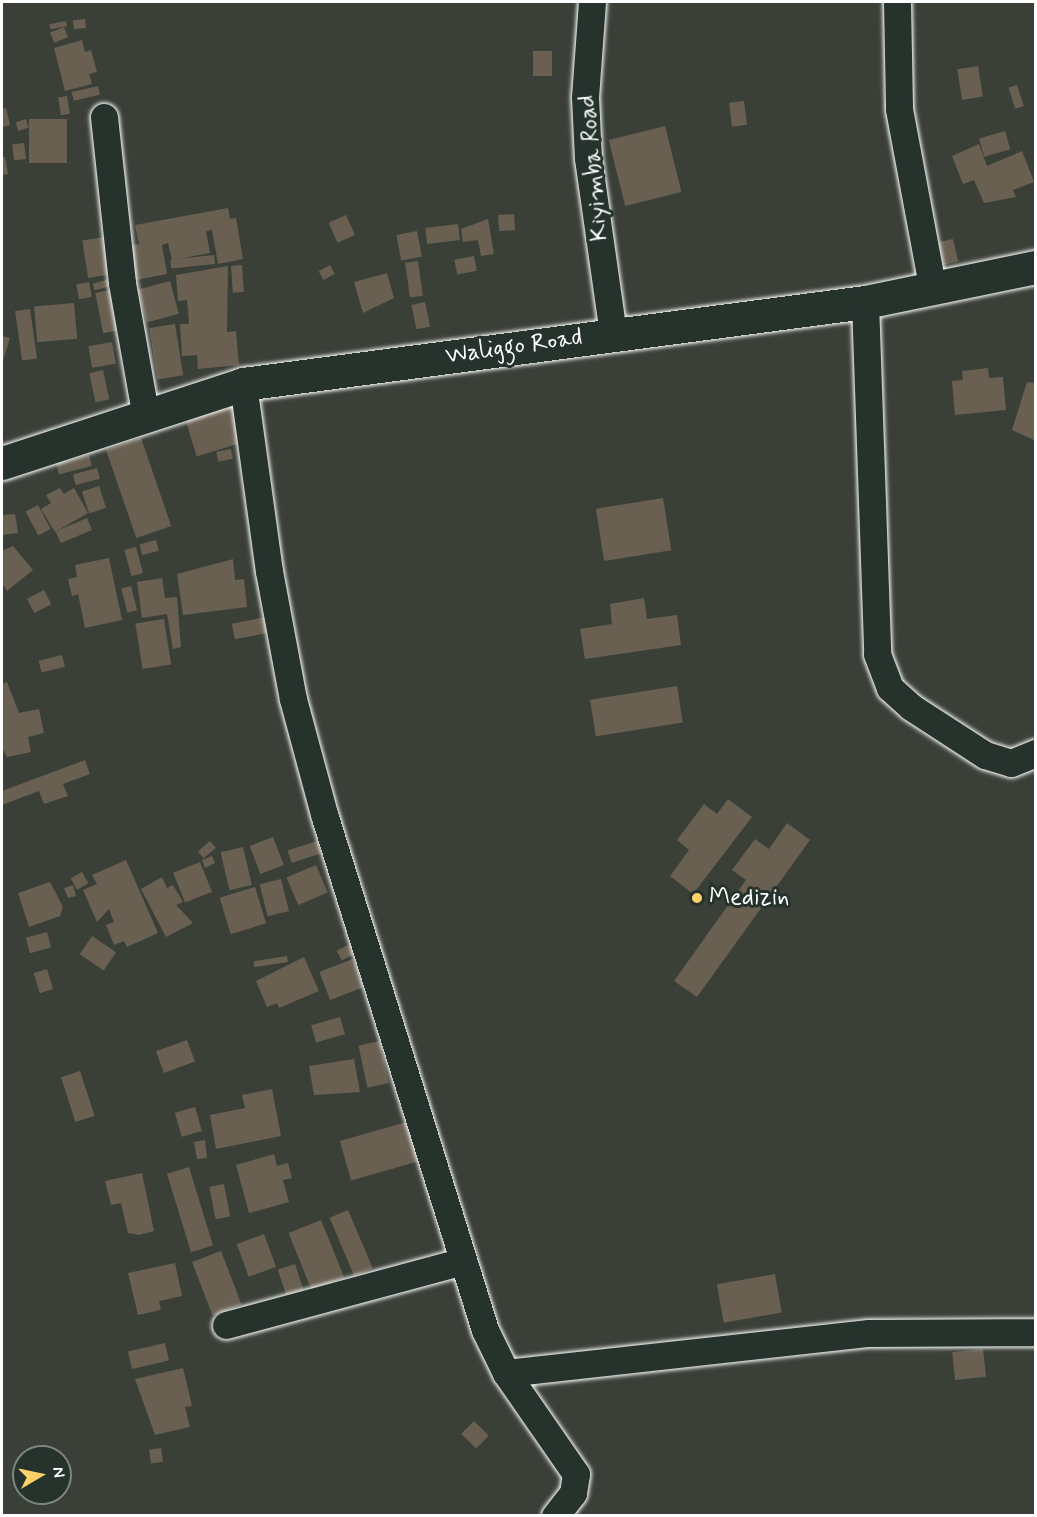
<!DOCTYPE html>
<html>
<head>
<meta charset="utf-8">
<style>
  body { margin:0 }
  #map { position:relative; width:1037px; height:1517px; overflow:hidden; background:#3a4038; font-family:Mynerve,sans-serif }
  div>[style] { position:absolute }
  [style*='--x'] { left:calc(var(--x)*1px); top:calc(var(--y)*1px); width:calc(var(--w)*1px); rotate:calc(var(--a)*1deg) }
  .building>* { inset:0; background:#696052; transform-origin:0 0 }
  .roads { filter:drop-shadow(0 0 2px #fff) drop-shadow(0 0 2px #fff) }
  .street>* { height:27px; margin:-13.5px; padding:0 13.5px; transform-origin:13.5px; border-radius:13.5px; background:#26332d }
  .secondary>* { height:33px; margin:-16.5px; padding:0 16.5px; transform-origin:16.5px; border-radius:16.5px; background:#26332d }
  .dots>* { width:16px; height:16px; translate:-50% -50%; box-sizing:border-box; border:3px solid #26332d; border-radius:50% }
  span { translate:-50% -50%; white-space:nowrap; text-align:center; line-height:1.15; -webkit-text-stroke:6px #26332d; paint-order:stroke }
  .street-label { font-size:24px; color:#fff }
  .poi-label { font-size:24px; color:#fff }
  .left { translate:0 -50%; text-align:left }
  .frame { position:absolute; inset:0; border:3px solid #fff; pointer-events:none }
  .north { position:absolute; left:12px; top:1445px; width:60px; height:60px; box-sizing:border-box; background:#26332d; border:2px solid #7d8581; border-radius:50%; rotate:81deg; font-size:16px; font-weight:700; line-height:24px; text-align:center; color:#fff }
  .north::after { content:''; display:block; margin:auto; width:21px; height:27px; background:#ffd166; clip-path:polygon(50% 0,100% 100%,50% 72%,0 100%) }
</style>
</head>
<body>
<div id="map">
  <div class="building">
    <i style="left:85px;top:19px;width:9px;height:12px;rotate:84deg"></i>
    <i style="left:66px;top:21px;width:5px;height:17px;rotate:79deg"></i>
    <i style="left:64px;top:27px;width:11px;height:15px;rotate:68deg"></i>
    <i style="clip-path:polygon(82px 40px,85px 52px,91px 50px,97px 72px,89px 74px,92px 84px,65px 91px,54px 48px)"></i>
    <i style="left:533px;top:51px;width:19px;height:25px"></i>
    <i style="left:978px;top:66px;width:31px;height:21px;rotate:81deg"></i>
    <i style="left:1017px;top:85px;width:22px;height:9px;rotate:72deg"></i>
    <i style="left:98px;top:86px;width:9px;height:27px;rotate:77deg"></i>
    <i style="left:67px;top:96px;width:18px;height:9px;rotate:81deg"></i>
    <i style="left:744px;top:101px;width:24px;height:15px;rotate:83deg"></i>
    <i style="clip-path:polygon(6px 108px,10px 125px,2px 127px,2px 109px)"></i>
    <i style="left:26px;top:119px;width:9px;height:11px;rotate:72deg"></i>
    <i style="left:29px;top:119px;width:38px;height:44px"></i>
    <i style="left:665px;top:126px;width:68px;height:58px;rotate:76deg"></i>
    <i style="left:1005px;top:131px;width:19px;height:27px;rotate:74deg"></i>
    <i style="left:24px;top:143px;width:16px;height:12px;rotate:83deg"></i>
    <i style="clip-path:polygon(979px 144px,987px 166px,1022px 151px,1034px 182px,1013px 190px,1016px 197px,984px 203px,974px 180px,963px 184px,952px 156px)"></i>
    <i style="clip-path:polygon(2px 157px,5px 157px,8px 174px,2px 175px)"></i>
    <i style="clip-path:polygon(228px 208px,230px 219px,236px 218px,243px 259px,218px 264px,212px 230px,206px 231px,210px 253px,172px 260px,168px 243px,162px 245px,167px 274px,136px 280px,126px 246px,139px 244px,135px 225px)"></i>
    <i style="left:514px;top:214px;width:16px;height:16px;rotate:86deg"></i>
    <i style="left:346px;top:215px;width:22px;height:19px;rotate:66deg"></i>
    <i style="clip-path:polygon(488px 219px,494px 254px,481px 256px,478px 240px,463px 242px,461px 229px)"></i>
    <i style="left:458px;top:224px;width:16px;height:33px;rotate:83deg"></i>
    <i style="left:417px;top:231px;width:26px;height:21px;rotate:79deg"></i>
    <i style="left:104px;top:237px;width:38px;height:22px;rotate:81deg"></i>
    <i style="left:953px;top:239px;width:23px;height:15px;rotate:77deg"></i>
    <i style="left:214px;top:255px;width:9px;height:44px;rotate:84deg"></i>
    <i style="left:474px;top:256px;width:15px;height:20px;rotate:79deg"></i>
    <i style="left:418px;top:261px;width:35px;height:13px;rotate:82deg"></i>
    <i style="left:242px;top:265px;width:27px;height:11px;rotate:86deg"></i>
    <i style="left:330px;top:265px;width:10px;height:13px;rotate:61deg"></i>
    <i style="clip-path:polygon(228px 266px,227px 332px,236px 331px,239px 365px,198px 369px,197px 355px,182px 356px,180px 324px,189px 324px,187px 300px,178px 301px,176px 275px)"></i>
    <i style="clip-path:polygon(387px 273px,394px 298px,363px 313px,354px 282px)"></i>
    <i style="left:109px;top:279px;width:7px;height:17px;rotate:74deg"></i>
    <i style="left:170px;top:281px;width:34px;height:33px;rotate:75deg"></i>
    <i style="left:89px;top:282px;width:15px;height:13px;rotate:79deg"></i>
    <i style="left:111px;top:290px;width:41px;height:16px;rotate:79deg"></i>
    <i style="left:425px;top:302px;width:25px;height:14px;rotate:78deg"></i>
    <i style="left:74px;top:303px;width:36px;height:40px;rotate:85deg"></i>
    <i style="left:30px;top:309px;width:50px;height:15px;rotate:82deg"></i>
    <i style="left:175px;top:324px;width:52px;height:26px;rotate:81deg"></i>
    <i style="clip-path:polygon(2px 336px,10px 338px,2px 364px)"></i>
    <i style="left:112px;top:342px;width:22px;height:24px;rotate:80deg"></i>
    <i style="clip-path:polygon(988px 368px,989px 378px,1003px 377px,1006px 410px,955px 415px,952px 381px,963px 380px,962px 371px)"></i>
    <i style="left:103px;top:370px;width:30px;height:14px;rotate:78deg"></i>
    <i style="clip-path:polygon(1027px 382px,1036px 383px,1036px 441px,1012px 430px)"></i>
    <i style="left:235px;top:404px;width:39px;height:52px;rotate:73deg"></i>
    <i style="left:141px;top:438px;width:93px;height:37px;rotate:71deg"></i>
    <i style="left:231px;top:449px;width:10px;height:15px;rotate:79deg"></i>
    <i style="left:89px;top:455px;width:11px;height:34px;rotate:75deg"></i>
    <i style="left:97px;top:468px;width:11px;height:25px;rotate:75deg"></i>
    <i style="left:99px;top:486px;width:23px;height:18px;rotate:72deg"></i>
    <i style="clip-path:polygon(60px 488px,64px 494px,74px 488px,88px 513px,55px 532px,41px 509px,51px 503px,46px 495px)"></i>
    <i style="left:663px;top:498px;width:53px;height:68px;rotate:81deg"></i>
    <i style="left:38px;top:505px;width:27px;height:14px;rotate:62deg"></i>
    <i style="clip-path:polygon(15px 514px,18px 533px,2px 535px,2px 515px)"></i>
    <i style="left:87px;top:518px;width:13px;height:34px;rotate:67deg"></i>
    <i style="left:156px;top:540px;width:11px;height:17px;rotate:75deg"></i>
    <i style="clip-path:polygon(13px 546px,33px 570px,7px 591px,2px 583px,2px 551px)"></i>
    <i style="left:136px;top:547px;width:27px;height:12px;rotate:75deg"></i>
    <i style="clip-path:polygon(109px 558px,122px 620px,85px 628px,78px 594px,72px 596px,68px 579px,77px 577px,75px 565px)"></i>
    <i style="clip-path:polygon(233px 559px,235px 580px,244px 579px,247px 607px,183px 615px,177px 574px)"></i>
    <i style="clip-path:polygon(162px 578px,165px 598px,177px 597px,181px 647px,173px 649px,167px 614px,142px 618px,137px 582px)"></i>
    <i style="left:131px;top:586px;width:25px;height:10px;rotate:76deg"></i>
    <i style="left:44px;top:590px;width:16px;height:19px;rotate:63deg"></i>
    <i style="clip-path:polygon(644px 598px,647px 619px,677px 615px,681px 645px,585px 659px,580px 629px,612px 624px,610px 604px)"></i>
    <i style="left:271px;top:616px;width:16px;height:40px;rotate:79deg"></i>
    <i style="left:164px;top:619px;width:46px;height:29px;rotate:81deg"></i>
    <i style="left:62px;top:655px;width:12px;height:24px;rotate:76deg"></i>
    <i style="clip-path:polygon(7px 682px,19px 713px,39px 709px,44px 733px,28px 737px,31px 752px,7px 757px,2px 748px,2px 684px)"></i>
    <i style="left:677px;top:686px;width:37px;height:88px;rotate:81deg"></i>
    <i style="clip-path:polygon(85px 760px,90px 774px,63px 784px,68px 796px,44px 804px,39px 791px,2px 805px,2px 791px)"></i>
    <i style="clip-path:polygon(728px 799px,752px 817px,693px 894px,670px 876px,689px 850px,677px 840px,704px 804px,717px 814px)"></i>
    <i style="clip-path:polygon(787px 823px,810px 840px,697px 997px,674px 981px,746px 880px,732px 870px,755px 839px,769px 849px)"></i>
    <i style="left:273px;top:837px;width:30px;height:25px;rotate:69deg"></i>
    <i style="left:210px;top:841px;width:9px;height:16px;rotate:49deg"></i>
    <i style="left:317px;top:841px;width:13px;height:31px;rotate:72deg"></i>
    <i style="left:243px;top:847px;width:39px;height:23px;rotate:77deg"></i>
    <i style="clip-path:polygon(212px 856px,215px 863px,205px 868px,202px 860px)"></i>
    <i style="clip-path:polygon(126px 860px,158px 933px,127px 947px,124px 941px,114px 945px,106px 925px,114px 922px,109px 909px,97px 922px,83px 890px,97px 884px,92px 875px)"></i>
    <i style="left:200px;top:862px;width:32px;height:29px;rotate:68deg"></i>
    <i style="left:316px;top:865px;width:30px;height:32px;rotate:67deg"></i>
    <i style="left:82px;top:872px;width:13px;height:13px;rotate:61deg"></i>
    <i style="clip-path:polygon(162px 877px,167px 888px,173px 885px,183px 902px,176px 905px,193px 923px,166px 937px,141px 889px)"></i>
    <i style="left:281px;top:879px;width:33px;height:22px;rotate:76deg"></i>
    <i style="clip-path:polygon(50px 882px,63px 907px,60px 916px,29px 927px,18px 893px)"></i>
    <i style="clip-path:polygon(73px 885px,76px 896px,68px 898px,64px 888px)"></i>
    <i style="left:255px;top:887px;width:38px;height:37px;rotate:73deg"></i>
    <i style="left:47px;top:932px;width:16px;height:22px;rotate:75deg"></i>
    <i style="left:92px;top:936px;width:29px;height:22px;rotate:34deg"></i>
    <i style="left:350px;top:944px;width:11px;height:15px;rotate:63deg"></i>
    <i style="left:287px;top:956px;width:6px;height:34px;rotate:81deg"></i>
    <i style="clip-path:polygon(304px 957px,319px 991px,279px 1008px,277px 1003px,267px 1007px,256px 981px)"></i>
    <i style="left:353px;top:959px;width:30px;height:36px;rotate:69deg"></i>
    <i style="left:47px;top:969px;width:21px;height:14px;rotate:73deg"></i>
    <i style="left:340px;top:1017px;width:18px;height:30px;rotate:74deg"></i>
    <i style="left:187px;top:1040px;width:23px;height:33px;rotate:70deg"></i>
    <i style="left:380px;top:1041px;width:43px;height:22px;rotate:78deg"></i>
    <i style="clip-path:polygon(354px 1059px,360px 1092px,314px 1095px,309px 1066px)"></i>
    <i style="left:80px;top:1071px;width:47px;height:20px;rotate:72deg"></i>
    <i style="clip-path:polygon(272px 1089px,281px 1136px,216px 1149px,210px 1115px,245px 1108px,242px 1095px)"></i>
    <i style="left:195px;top:1107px;width:25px;height:21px;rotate:74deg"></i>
    <i style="left:410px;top:1121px;width:41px;height:73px;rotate:74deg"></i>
    <i style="clip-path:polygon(205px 1140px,207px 1158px,197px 1159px,194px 1142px)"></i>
    <i style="clip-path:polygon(274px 1154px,277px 1166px,288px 1163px,292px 1178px,283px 1180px,289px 1202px,249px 1213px,236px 1165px)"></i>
    <i style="left:189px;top:1167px;width:82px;height:23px;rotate:73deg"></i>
    <i style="clip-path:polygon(142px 1173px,154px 1231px,139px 1235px,128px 1233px,121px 1203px,111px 1205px,105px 1181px)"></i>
    <i style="left:224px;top:1184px;width:33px;height:15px;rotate:79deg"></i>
    <i style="left:348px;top:1210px;width:63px;height:20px;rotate:67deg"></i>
    <i style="left:321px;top:1220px;width:62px;height:35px;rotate:68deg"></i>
    <i style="left:264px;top:1234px;width:35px;height:29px;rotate:70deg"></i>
    <i style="left:221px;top:1251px;width:57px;height:31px;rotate:69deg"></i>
    <i style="clip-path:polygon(175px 1263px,182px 1296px,159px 1301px,161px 1310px,138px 1315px,128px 1273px)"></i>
    <i style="left:295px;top:1264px;width:29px;height:18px;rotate:72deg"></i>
    <i style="left:775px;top:1274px;width:39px;height:59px;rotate:80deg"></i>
    <i style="left:165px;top:1343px;width:18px;height:38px;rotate:77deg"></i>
    <i style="left:983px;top:1349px;width:28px;height:31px;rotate:84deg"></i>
    <i style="clip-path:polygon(183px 1368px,192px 1406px,185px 1407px,190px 1427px,155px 1435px,135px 1379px)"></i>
    <i style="left:474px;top:1421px;width:21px;height:18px;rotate:45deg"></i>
    <i style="left:161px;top:1448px;width:14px;height:12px;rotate:82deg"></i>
  </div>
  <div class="roads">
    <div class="street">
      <i style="--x:592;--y:2;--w:95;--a:94.2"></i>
      <i style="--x:585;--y:97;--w:61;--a:87.2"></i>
      <i style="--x:588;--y:158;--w:178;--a:81.9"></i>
      <i style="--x:897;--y:2;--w:107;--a:88.9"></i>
      <i style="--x:899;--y:109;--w:184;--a:79.4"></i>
      <i style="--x:104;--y:117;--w:167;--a:83.8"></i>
      <i style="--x:122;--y:283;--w:131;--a:79.9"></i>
      <i style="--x:865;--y:302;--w:352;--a:88"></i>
      <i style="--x:877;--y:654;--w:36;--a:69"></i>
      <i style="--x:890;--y:688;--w:28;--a:42"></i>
      <i style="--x:911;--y:707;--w:88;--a:33"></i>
      <i style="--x:985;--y:755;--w:27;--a:17"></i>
      <i style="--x:1011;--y:763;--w:27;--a:-22"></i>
      <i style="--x:243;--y:384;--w:189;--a:82.1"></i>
      <i style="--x:269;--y:571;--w:130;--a:79.4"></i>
      <i style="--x:293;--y:699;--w:119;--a:74.9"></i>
      <i style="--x:324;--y:814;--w:541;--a:72.67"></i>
      <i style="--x:485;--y:1330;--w:48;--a:64"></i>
      <i style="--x:506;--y:1373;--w:123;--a:55.3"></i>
      <i style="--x:576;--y:1474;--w:19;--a:99"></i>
      <i style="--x:573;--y:1493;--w:29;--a:128"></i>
      <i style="--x:226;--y:1325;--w:242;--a:-15.1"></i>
      <i style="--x:506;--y:1373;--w:365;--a:-6.3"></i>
      <i style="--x:869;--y:1333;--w:167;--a:-0.3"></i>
    </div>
    <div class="secondary">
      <i style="--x:2;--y:463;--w:254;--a:-18.1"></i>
      <i style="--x:243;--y:384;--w:627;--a:-7.51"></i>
      <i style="--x:865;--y:302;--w:175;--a:-11.6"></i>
    </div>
  </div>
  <div class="dots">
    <i style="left:697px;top:898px;background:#ffd166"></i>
  </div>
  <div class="street-label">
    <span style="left:594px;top:168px;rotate:-95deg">Kiyimba Road</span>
    <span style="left:514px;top:347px;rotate:-8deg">Waliggo Road</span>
  </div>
  <div class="poi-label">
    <span class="left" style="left:709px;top:898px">Medizin</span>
  </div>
  <div class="frame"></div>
  <div class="north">N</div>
</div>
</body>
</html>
